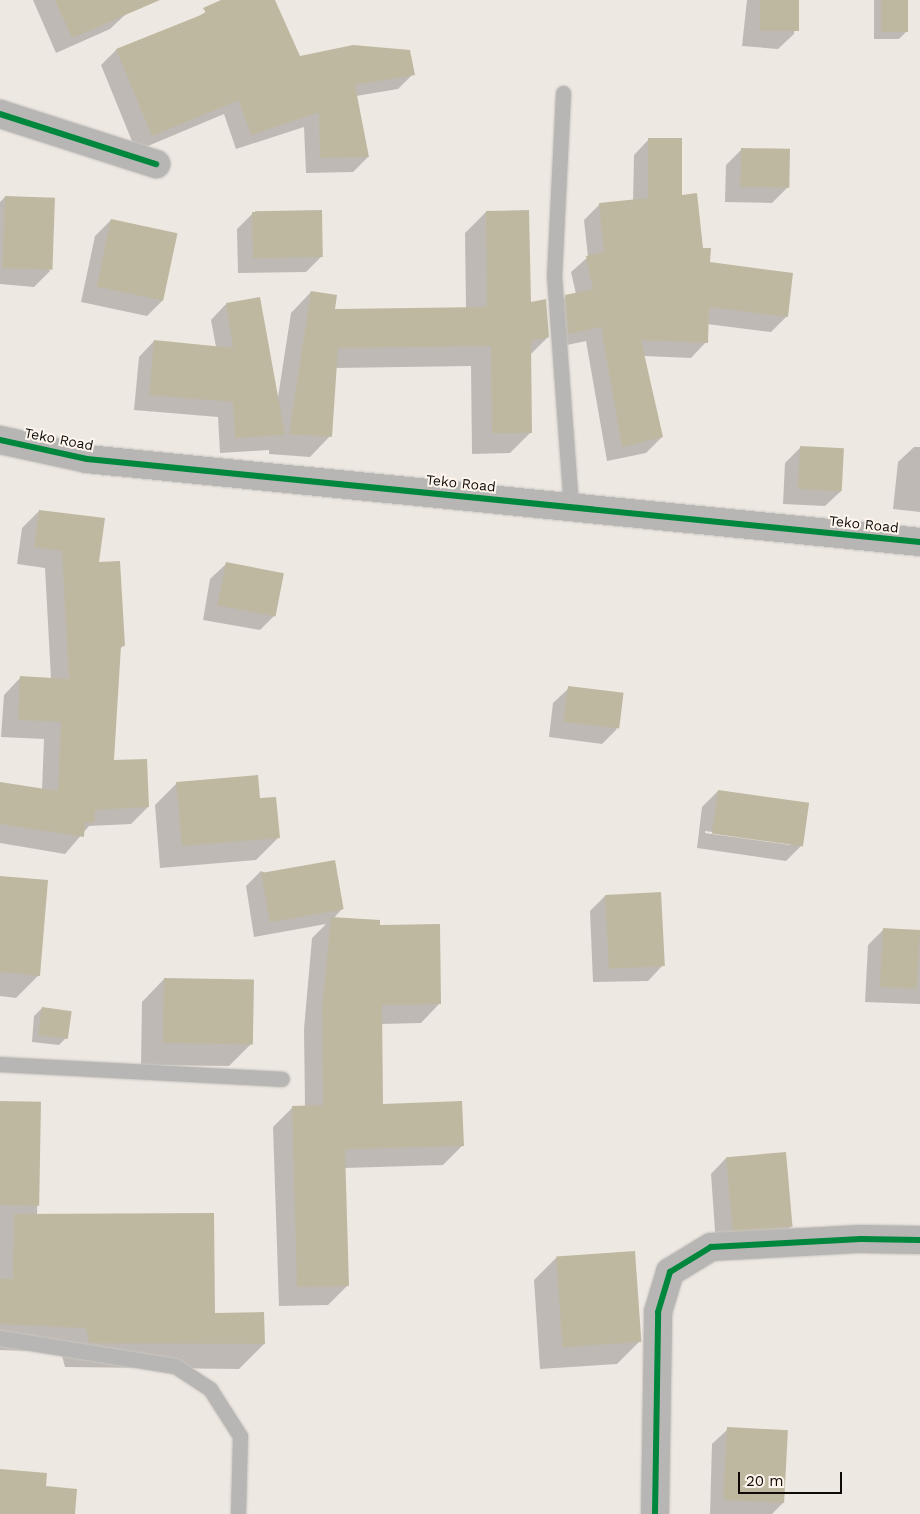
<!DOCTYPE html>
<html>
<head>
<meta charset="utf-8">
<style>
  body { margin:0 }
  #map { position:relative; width:920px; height:1514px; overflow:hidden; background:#eee8e2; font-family:"Work Sans",sans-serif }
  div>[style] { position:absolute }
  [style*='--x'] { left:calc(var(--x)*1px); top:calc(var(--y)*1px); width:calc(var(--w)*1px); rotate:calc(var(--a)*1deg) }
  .shadow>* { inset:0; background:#0003 }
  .building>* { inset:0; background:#bfb8a1; transform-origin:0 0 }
  .roads { filter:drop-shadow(0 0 1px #c9c5c0) drop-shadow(0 0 1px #c9c5c0) }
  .service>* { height:15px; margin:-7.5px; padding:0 7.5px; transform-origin:7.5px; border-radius:7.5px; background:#b8b6b4 }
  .minor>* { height:28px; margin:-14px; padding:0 14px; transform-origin:14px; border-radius:14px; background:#b8b6b4 }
  .tertiary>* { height:28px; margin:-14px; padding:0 14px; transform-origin:14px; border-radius:14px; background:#b8b6b4 }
  .cycleway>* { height:6px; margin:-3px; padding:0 3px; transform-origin:3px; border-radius:3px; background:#00873e }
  span { translate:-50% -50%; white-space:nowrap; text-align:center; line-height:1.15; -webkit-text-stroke:4px #fef6ed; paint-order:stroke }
  .street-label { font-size:14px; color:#0e0b07 }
  .scale { position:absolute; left:738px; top:1472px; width:104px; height:22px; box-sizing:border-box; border:2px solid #0e0b07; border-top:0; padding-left:6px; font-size:15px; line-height:18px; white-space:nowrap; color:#0e0b07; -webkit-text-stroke:4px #fef6ed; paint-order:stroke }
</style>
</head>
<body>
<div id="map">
  <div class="shadow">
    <i style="clip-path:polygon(33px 0,120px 0,126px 14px,110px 29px,56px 53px)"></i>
    <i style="clip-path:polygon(224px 0,274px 0,299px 58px,413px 74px,398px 89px,356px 96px,368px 157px,353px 172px,306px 173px,304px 127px,236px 149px,224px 114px,136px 151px,101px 65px,116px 50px,193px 20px)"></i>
    <i style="clip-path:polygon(747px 0,797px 0,794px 34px,778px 49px,742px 46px)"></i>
    <i style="clip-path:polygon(874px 0,906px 0,906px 32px,899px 39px,874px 39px)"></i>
    <i style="clip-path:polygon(649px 139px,681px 196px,709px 263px,792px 274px,786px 317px,771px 332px,707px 324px,706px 342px,691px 358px,644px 356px,662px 437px,646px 453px,607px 461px,586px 341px,553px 348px,550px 312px,566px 296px,576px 294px,571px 272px,588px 257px,584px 220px,600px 204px,633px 201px,634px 155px)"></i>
    <i style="clip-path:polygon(741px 150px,788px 187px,772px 203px,725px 202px,726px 165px)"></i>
    <i style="clip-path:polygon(5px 197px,50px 271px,34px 287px,0 284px,0 202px)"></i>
    <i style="clip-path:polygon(486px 212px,548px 337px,530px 355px,531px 432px,510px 453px,472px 454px,471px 366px,335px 368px,330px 436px,310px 457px,269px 454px,269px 450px,220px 453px,218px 417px,134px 410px,139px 357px,154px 341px,216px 347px,211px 320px,226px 304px,278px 397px,291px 313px,311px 292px,333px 310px,466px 308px,465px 233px)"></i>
    <i style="clip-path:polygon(253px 213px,322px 256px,306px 272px,238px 273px,237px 229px)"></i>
    <i style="clip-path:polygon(111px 220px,163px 300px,147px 316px,81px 302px,95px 236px)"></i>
    <i style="clip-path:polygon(801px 447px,841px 491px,825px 506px,783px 504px,785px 463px)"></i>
    <i style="clip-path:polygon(914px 447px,920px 447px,920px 512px,893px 509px,898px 462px)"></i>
    <i style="clip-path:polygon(39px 511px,98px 563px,124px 645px,119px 650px,113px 761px,148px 807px,131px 824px,89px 826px,65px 854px,0 843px,0 783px,42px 790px,44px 739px,1px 737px,4px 695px,21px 677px,51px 679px,45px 568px,17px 564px,22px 528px)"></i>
    <i style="clip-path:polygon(226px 564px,283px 574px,275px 615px,260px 630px,203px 620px,210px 579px)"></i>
    <i style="clip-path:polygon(569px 688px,617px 729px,602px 744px,549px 737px,553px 703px)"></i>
    <i style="clip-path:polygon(177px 783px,259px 799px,278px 838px,256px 860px,160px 868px,155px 805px)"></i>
    <i style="clip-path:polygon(evenodd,718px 791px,802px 845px,786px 861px,697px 848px,702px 807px,718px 791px,705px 831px,791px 843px,791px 845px,705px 833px,705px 831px)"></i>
    <i style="clip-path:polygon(261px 871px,342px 909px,333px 919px,379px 927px,440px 1003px,421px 1023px,381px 1024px,382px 1105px,462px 1146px,443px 1165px,344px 1168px,348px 1285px,328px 1305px,279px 1306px,273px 1127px,293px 1107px,305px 1107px,304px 1029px,312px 938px,326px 924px,254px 937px,246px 886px)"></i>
    <i style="clip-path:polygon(0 877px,39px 975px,16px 998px,0 996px)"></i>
    <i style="clip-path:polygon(605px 896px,663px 965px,648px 981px,593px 982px,590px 911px)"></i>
    <i style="clip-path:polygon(884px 929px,920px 931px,920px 1004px,865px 1002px,868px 945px)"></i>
    <i style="clip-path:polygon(164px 979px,252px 1043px,229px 1066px,141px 1065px,142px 1002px)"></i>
    <i style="clip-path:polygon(42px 1008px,67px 1037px,59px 1045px,32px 1042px,34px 1016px)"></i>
    <i style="clip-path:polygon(0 1102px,40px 1103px,37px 1215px,264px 1344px,239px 1369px,65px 1367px,61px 1352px,0 1350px)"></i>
    <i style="clip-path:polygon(726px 1158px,791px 1227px,775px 1242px,716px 1245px,711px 1174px)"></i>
    <i style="clip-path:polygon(556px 1258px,640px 1341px,617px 1364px,540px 1369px,534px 1280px)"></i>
    <i style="clip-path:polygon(728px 1429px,784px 1502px,772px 1514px,710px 1514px,712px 1444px)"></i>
  </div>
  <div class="building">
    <i style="clip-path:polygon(55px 0,160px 0,72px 38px)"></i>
    <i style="clip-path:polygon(221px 0,275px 0,300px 56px,353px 45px,410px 50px,415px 75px,355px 85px,369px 157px,320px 158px,319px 112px,251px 135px,239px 100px,152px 136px,116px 49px,206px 13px,203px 8px)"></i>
    <i style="left:760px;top:0;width:39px;height:31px"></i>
    <i style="left:881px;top:0;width:27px;height:32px"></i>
    <i style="clip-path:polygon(648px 138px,682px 138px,682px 195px,697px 193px,703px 248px,711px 248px,710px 262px,793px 273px,788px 317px,709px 307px,708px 343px,641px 340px,663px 437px,622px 447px,601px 327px,568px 334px,565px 295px,593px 289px,586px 256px,604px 252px,599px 203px,648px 198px)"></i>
    <i style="left:741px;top:148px;width:49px;height:39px;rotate:1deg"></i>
    <i style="left:5px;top:196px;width:50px;height:72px;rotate:2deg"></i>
    <i style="left:322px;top:210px;width:47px;height:70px;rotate:89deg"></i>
    <i style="clip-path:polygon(529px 210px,531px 302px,546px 299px,549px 337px,531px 341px,532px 433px,492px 433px,491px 346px,338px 348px,332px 437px,289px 434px,311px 291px,337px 295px,335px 309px,487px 307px,486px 211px)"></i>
    <i style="left:111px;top:219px;width:68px;height:69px;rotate:12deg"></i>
    <i style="clip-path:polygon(260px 297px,285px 435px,235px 438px,233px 402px,149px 395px,154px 340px,233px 348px,226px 303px)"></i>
    <i style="left:800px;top:446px;width:44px;height:43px;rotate:3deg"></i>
    <i style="clip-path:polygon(39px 510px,105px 518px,99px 562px,120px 561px,125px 646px,121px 646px,114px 760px,147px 759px,149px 807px,95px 810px,94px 823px,85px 822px,84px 837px,0 824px,0 782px,58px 791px,61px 722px,18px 720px,20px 676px,69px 679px,62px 551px,34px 547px)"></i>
    <i style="left:226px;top:562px;width:59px;height:44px;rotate:11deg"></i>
    <i style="left:568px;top:686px;width:56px;height:36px;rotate:7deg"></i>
    <i style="clip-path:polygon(258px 775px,260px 798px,276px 797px,280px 838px,182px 846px,176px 782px)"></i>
    <i style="left:718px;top:790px;width:92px;height:44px;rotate:8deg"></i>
    <i style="left:335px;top:860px;width:50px;height:75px;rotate:80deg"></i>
    <i style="clip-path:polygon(0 876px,48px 880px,40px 976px,0 972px)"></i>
    <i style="left:661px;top:892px;width:74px;height:56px;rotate:87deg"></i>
    <i style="clip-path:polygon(331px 917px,380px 920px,380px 925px,440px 924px,441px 1004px,382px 1005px,383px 1104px,462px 1101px,464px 1146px,345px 1149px,349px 1286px,297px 1287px,292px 1106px,323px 1105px,322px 1009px)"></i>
    <i style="left:883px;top:928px;width:37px;height:59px;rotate:3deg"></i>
    <i style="left:164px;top:978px;width:90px;height:65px;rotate:1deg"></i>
    <i style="left:42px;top:1007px;width:30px;height:28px;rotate:8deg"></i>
    <i style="left:0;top:1101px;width:41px;height:104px;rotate:1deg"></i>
    <i style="left:786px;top:1152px;width:75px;height:60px;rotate:85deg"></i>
    <i style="clip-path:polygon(214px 1213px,215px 1313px,264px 1312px,265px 1344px,89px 1343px,86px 1328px,0 1324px,0 1279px,13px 1279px,14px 1214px)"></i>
    <i style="left:635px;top:1251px;width:91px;height:79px;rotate:86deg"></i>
    <i style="left:727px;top:1427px;width:61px;height:73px;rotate:3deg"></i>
    <i style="clip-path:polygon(0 1469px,47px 1473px,46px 1486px,77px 1489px,75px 1514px,0 1514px)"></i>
  </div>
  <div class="roads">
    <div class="service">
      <i style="--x:563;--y:93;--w:182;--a:92.8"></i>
      <i style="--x:554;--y:275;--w:232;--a:85.8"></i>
      <i style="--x:0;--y:1064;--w:282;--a:3"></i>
      <i style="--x:0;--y:1338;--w:177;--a:9.1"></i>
      <i style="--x:175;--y:1366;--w:42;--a:33.3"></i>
      <i style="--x:210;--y:1389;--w:56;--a:57.4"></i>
      <i style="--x:240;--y:1436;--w:78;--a:91.5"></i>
    </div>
    <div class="minor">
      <i style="--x:0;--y:114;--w:164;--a:17.8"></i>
      <i style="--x:655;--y:1514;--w:202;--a:-89.1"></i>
      <i style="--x:658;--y:1312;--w:42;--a:-73.3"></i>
      <i style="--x:670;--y:1272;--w:48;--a:-31.4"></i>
      <i style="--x:711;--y:1247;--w:150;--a:-3.1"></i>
      <i style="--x:861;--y:1239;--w:59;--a:1"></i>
    </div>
    <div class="tertiary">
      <i style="--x:0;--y:440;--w:89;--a:12.3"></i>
      <i style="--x:87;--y:459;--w:837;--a:5.69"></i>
    </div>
  </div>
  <div class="cycleway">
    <i style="--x:0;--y:114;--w:164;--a:17.8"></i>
    <i style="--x:0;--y:440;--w:89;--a:12.3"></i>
    <i style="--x:87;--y:459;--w:837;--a:5.69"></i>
    <i style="--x:655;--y:1514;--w:202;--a:-89.1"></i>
    <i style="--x:658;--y:1312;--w:42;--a:-73.3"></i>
    <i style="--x:670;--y:1272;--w:48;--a:-31.4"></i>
    <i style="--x:711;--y:1247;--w:150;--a:-3.1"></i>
    <i style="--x:861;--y:1239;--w:59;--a:1"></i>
  </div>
  <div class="street-label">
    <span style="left:59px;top:439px;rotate:11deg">Teko Road</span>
    <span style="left:461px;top:483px;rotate:6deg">Teko Road</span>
    <span style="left:864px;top:524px;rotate:6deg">Teko Road</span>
  </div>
  <div class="scale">20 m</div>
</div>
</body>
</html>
